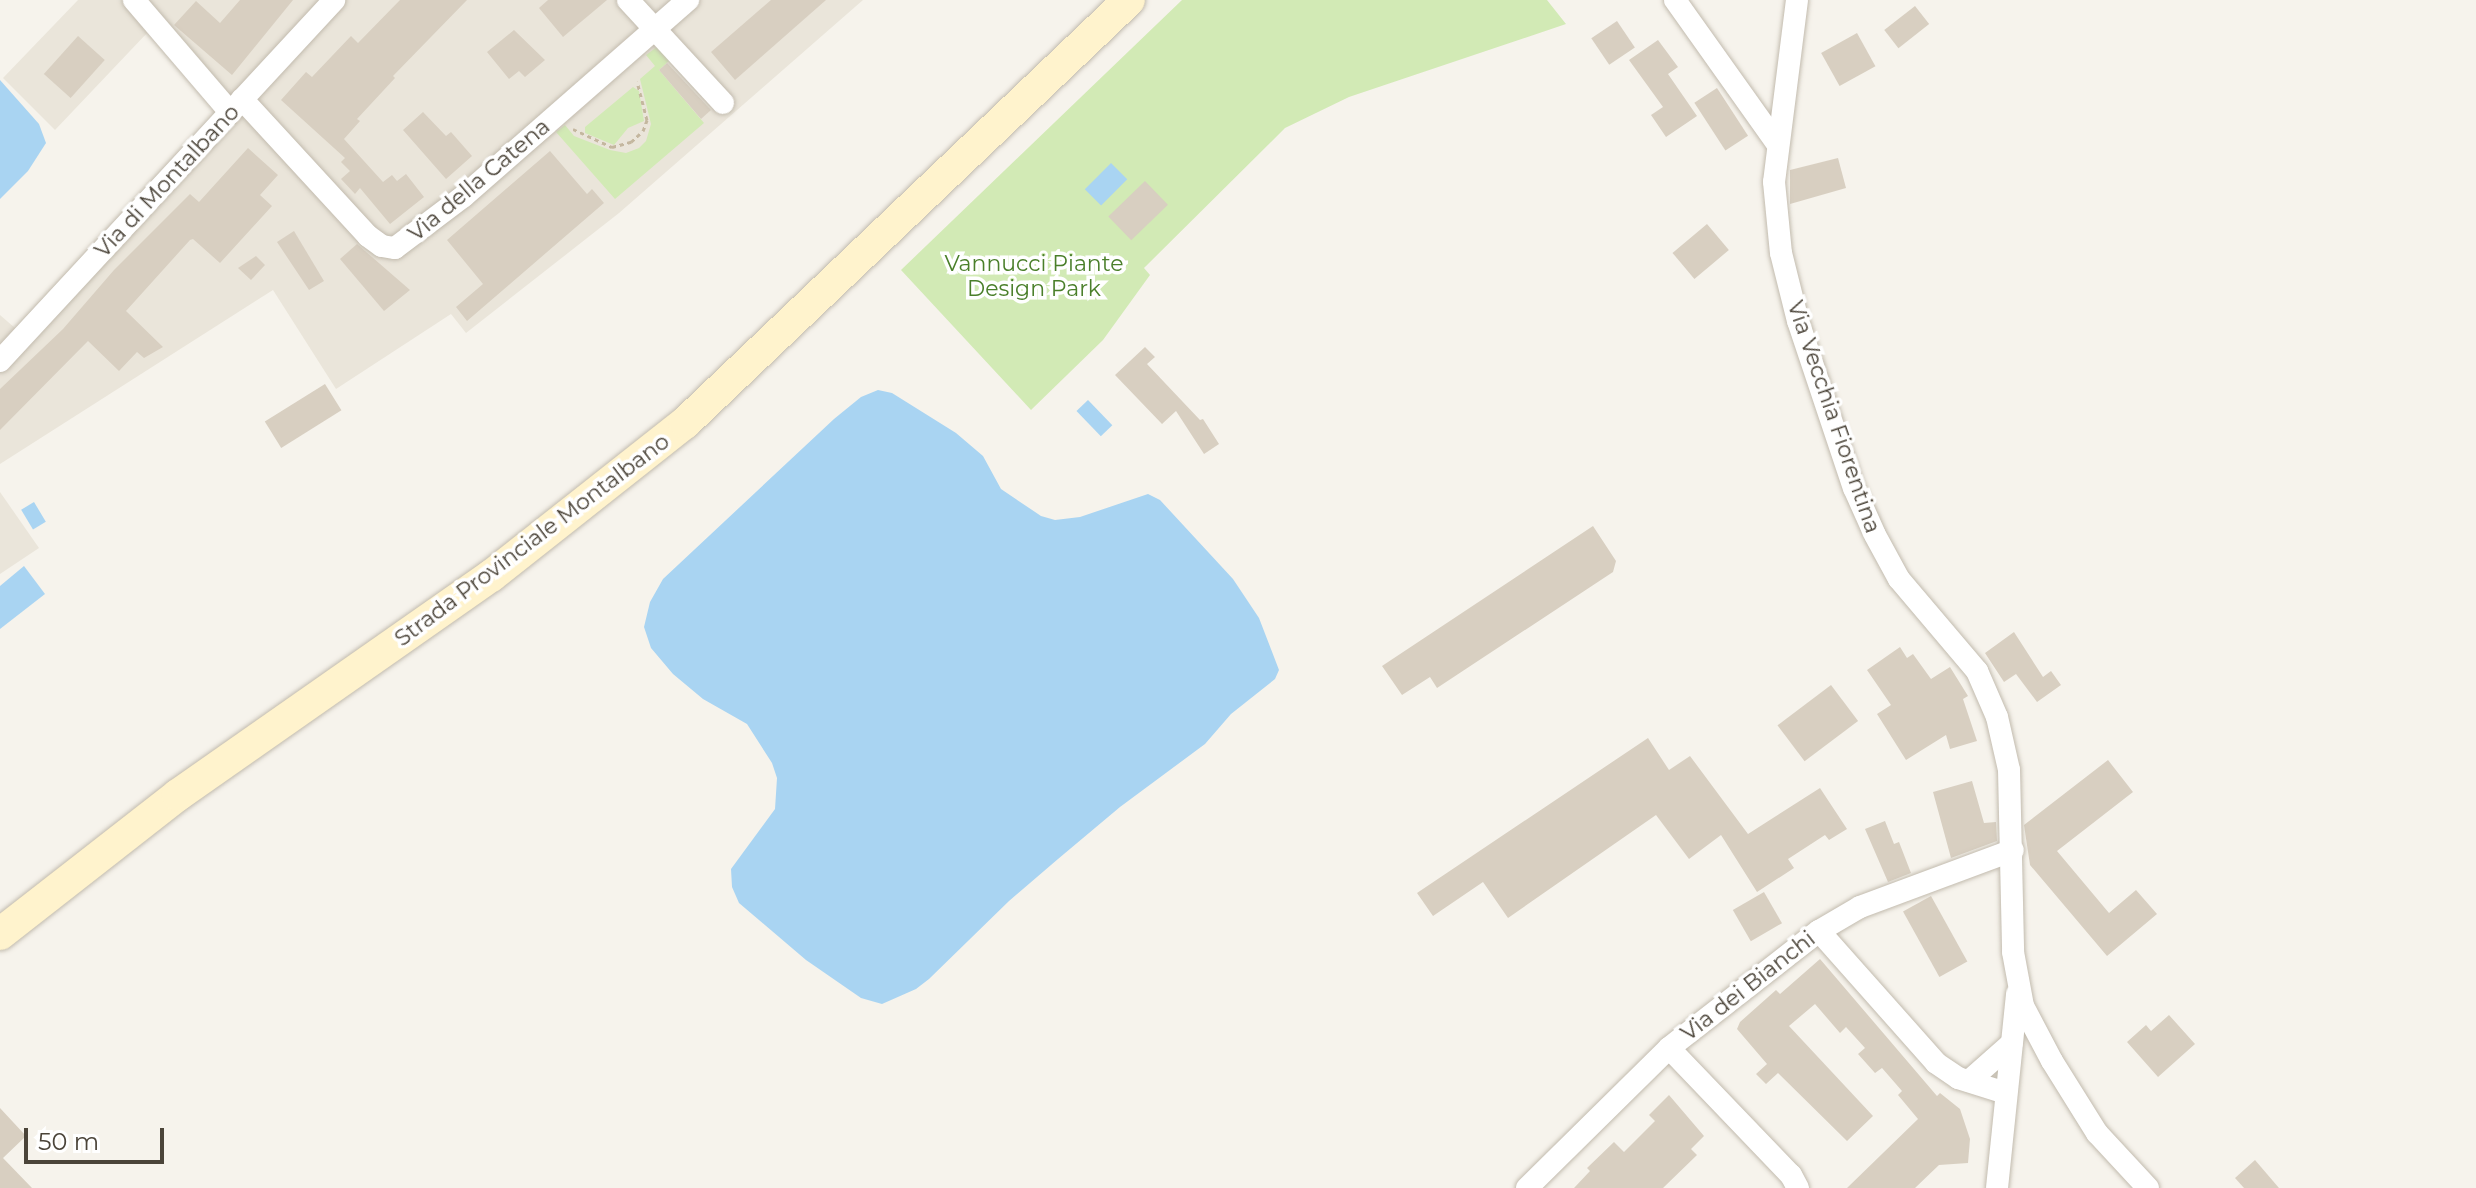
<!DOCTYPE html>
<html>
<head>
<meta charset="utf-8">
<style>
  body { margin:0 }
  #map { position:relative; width:2476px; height:1188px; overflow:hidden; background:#f6f3ec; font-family:Montserrat,sans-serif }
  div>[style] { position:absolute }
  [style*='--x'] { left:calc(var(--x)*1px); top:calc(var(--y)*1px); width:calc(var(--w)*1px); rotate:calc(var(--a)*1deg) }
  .residential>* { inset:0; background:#eae5da }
  .green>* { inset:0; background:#d2eab5 }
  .water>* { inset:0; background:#a9d4f2; transform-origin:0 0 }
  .building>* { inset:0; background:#d8cfc1; transform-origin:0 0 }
  .path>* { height:3px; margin-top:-1.5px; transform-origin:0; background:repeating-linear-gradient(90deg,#c4b79f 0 4px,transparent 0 8px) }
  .roads { filter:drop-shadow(0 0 2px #c2bbae) drop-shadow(0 0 2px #c2bbae) }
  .minor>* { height:22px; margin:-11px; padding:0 11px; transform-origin:11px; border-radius:11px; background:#fff }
  .secondary>* { height:32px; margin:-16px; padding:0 16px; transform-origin:16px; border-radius:16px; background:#fff3cd }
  span { translate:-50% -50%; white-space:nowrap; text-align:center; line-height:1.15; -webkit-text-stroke:7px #fff; paint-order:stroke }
  .street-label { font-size:22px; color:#4b4439 }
  .park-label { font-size:22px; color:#4a7f2a }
  .scale { position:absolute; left:24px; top:1128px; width:140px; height:36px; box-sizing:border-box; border:4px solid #4b4439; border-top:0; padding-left:10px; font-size:24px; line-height:28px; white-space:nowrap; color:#4b4439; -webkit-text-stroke:6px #fff; paint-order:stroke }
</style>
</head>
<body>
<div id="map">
  <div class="residential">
    <i style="clip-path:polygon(78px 0,122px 0,132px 11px,143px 0,863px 0,619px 213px,466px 333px,451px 314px,336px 389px,273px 290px,0 464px,0 315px,15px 328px,217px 110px,148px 32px,55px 130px,3px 78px)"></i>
    <i style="clip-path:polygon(0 492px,39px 548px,0 574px)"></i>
  </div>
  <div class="green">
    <i style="clip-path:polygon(1182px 0,1547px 0,1566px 24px,1349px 97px,1285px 128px,1144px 268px,1150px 275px,1103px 340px,1031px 410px,901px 270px)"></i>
    <i style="clip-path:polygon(658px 46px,670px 60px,659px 70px,704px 123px,615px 199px,556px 132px,565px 125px,574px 136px,610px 150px,626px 153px,639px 148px,646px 141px,651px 124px,640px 79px,655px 66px,646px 55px)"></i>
    <i style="clip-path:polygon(633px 87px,639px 91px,644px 121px,628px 128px,614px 145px,585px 133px,585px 127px)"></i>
  </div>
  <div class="water">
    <i style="clip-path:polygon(0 80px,39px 124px,46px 143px,28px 171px,0 199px)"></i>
    <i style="left:1111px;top:163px;width:23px;height:37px;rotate:45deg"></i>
    <i style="clip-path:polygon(878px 390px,892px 393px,956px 433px,983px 456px,1001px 489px,1041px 516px,1055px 520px,1080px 517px,1148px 494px,1160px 500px,1233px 579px,1259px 618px,1279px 670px,1275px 679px,1231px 714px,1205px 744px,1120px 807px,1058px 859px,1009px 901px,929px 979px,916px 989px,882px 1004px,861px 998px,806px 960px,739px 903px,732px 887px,731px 869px,775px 809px,777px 778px,772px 763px,747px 724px,703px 699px,673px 674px,651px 648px,644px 627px,650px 602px,663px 579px,834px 419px,861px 397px)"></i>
    <i style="left:1088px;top:400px;width:35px;height:16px;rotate:46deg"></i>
    <i style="left:34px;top:502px;width:23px;height:15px;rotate:59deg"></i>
    <i style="clip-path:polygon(24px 566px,45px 594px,0 629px,0 586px)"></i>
  </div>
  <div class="building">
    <i style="clip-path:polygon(240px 0,293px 0,232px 75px,174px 25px,196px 1px,220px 23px)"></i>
    <i style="clip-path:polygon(400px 0,467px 0,393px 76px,395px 78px,357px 119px,360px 121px,344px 139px,383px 182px,392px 175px,397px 181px,406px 174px,424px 197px,390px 224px,360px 188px,355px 194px,341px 179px,350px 171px,341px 162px,345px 158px,281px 100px,306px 72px,312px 77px,351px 36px,358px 43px)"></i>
    <i style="clip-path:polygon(548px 0,607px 0,563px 37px,539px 8px)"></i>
    <i style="clip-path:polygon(771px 0,826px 0,735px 80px,711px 52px)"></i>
    <i style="left:1915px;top:6px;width:23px;height:39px;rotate:52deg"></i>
    <i style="left:1617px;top:21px;width:32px;height:31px;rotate:56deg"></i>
    <i style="clip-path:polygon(514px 30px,545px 60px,525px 77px,519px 71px,509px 79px,487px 52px)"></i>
    <i style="left:1857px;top:33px;width:38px;height:41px;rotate:61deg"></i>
    <i style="left:78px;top:36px;width:36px;height:51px;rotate:42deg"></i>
    <i style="clip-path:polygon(1658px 40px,1678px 67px,1668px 74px,1697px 116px,1666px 137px,1651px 115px,1663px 107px,1629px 60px)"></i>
    <i style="clip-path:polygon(667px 63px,711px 110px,701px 119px,659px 70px)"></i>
    <i style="left:1717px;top:88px;width:57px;height:27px;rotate:57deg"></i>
    <i style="clip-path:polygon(423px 112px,446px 136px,451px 132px,472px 156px,446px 179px,403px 130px)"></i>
    <i style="clip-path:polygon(248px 148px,278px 175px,260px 195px,272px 206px,220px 263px,193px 239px,190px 240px,126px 311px,163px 347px,144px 358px,137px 352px,119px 371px,88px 341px,0 430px,0 389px,63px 329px,114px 270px,190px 194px,199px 202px)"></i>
    <i style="clip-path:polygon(550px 151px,587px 194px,592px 189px,604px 203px,467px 321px,456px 307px,483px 284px,447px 240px)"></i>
    <i style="clip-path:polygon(1838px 158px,1846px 188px,1790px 204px,1790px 170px)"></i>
    <i style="left:1145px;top:181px;width:33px;height:51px;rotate:46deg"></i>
    <i style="left:1707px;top:224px;width:34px;height:45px;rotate:50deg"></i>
    <i style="clip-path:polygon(294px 231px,324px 281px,309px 290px,277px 242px)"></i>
    <i style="clip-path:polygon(357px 244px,410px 290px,384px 311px,340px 259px)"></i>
    <i style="clip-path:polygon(256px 256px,265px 265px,251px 280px,238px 268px)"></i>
    <i style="clip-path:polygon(1145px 347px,1155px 357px,1147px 364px,1200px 420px,1203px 419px,1219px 444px,1204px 454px,1176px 411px,1162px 424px,1115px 375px)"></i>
    <i style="left:325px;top:384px;width:31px;height:71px;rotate:58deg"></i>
    <i style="clip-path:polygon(1593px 526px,1616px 561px,1613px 572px,1437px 688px,1430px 677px,1402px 695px,1382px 666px)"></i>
    <i style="clip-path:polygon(2014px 632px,2043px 677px,2051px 671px,2061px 685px,2037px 702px,2016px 674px,2004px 682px,1985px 653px)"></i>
    <i style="clip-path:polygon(1900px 647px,1907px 658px,1913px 654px,1931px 679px,1950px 667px,1968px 696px,1963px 699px,1977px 741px,1950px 749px,1946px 735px,1906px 760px,1877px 714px,1891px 705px,1867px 670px)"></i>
    <i style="left:1831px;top:685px;width:45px;height:67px;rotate:53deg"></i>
    <i style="clip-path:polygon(1648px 738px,1669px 770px,1690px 756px,1748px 834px,1820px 788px,1847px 829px,1829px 840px,1825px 835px,1788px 859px,1794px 868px,1757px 892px,1721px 835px,1689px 859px,1656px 815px,1508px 918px,1483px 882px,1433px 916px,1417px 893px)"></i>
    <i style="clip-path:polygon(2108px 760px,2133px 792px,2057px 851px,2109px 913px,2136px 890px,2157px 914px,2107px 956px,2030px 865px,2024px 825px)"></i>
    <i style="clip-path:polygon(1972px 781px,1984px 823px,1996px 822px,1997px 841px,1951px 858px,1933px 792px)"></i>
    <i style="clip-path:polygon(1885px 821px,1894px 844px,1899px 842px,1911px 873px,1888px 882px,1865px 829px)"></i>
    <i style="left:1764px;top:892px;width:36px;height:36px;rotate:60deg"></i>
    <i style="left:1931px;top:896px;width:75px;height:32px;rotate:61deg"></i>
    <i style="clip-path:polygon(1820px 959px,1937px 1096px,1940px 1093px,1960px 1109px,1970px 1139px,1968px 1163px,1939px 1165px,1915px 1188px,1847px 1188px,1918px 1119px,1898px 1095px,1902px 1091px,1882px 1068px,1875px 1073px,1858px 1054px,1865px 1048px,1846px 1027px,1840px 1033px,1815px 1004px,1789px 1026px,1873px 1116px,1847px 1141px,1778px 1073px,1766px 1084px,1756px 1074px,1767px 1064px,1737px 1029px,1740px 1022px,1776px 990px,1780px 994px)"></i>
    <i style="clip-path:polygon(2169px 1015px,2195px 1044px,2158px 1077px,2127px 1042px,2146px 1025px,2151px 1031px)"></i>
    <i style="clip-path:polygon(1669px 1095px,1704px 1136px,1691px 1149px,1697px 1155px,1663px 1188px,1574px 1188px,1590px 1171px,1587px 1168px,1614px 1142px,1624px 1152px,1655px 1121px,1649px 1115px)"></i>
    <i style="clip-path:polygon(0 1108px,26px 1136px,3px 1158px,32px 1188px,0 1188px)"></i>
    <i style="clip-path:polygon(2255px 1160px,2279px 1188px,2244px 1188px,2235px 1178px)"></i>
  </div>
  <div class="path">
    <i style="--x:573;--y:129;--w:43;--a:24.8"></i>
    <i style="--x:612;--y:147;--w:20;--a:-15"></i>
    <i style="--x:631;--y:142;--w:16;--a:-43"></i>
    <i style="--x:643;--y:131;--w:12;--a:-70"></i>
    <i style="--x:647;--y:120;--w:40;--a:-104.4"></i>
  </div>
  <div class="roads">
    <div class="minor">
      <i style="--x:134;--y:0;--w:148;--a:49.4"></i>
      <i style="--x:628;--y:0;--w:140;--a:47.3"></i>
      <i style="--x:1675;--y:0;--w:178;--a:54.6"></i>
      <i style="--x:1797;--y:0;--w:183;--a:97.2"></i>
      <i style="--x:1774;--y:182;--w:71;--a:84.4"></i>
      <i style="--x:1781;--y:253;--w:70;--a:76"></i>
      <i style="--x:1798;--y:321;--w:176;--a:71.5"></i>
      <i style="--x:1854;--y:488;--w:51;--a:65.9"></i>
      <i style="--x:1875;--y:535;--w:50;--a:61.4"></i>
      <i style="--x:1899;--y:579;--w:121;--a:49.7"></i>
      <i style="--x:1977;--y:671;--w:50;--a:66.5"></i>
      <i style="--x:1997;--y:717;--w:54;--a:77.2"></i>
      <i style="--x:2009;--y:770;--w:182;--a:88.7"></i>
      <i style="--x:2013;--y:952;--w:55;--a:79.5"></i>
      <i style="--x:2023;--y:1006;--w:62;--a:62.2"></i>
      <i style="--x:2052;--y:1061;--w:85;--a:58"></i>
      <i style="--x:2097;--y:1133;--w:75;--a:47.2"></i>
      <i style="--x:242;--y:99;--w:186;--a:47.4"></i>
      <i style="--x:368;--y:236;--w:17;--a:36"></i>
      <i style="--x:382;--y:246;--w:13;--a:9"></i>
      <i style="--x:395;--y:248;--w:86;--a:-37"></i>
      <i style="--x:464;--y:196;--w:298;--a:-41.2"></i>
      <i style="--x:0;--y:361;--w:492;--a:-47.2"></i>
      <i style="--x:1819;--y:931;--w:176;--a:48.4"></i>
      <i style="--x:1936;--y:1063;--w:27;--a:34"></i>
      <i style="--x:1958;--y:1078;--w:50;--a:17.4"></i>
      <i style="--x:1669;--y:1048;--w:176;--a:46.2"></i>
      <i style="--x:1791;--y:1175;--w:15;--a:62"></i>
      <i style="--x:1969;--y:1081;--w:57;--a:-41.5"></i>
      <i style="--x:1527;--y:1188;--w:199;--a:-44.6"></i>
      <i style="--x:1669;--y:1048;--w:190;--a:-38"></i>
      <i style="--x:1819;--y:931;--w:48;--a:-30.3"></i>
      <i style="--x:1860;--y:907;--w:163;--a:-20.4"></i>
      <i style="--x:1997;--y:1188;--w:195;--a:-84.1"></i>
    </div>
    <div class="secondary">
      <i style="--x:0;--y:934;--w:226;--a:-38"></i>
      <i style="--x:178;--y:795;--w:382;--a:-35"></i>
      <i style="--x:491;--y:576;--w:247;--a:-38.3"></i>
      <i style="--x:685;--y:423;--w:613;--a:-43.61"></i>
    </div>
  </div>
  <div class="street-label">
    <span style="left:479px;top:180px;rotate:-40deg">Via della Catena</span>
    <span style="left:167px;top:181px;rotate:-47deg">Via di Montalbano</span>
    <span style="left:1834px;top:417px;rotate:71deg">Via Vecchia Fiorentina</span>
    <span style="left:532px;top:540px;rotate:-37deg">Strada Provinciale Montalbano</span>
    <span style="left:1748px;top:986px;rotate:-38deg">Via dei Bianchi</span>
  </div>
  <div class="park-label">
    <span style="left:1034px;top:276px">Vannucci Piante<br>Design Park</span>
  </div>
  <div class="scale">50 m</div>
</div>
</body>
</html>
